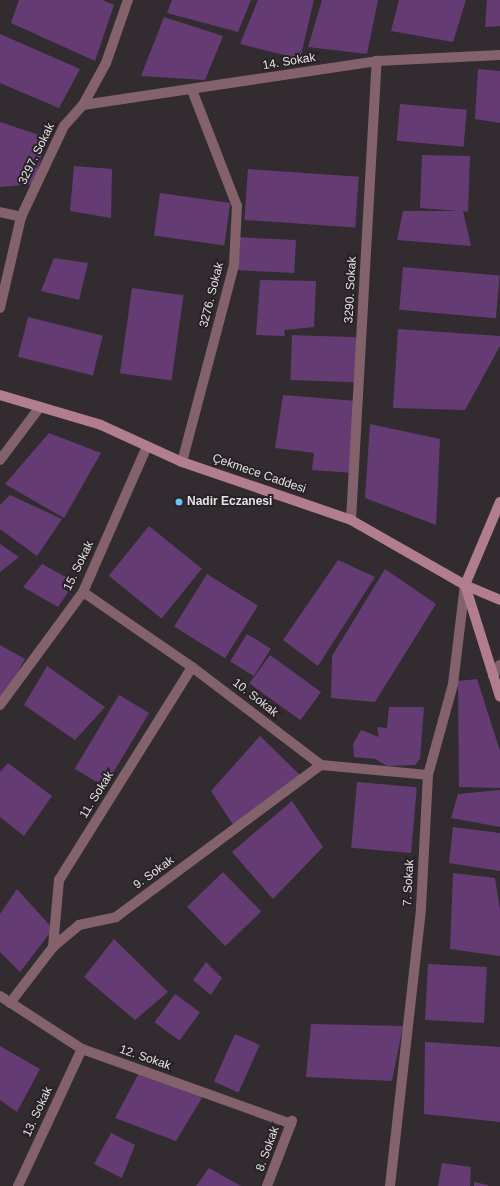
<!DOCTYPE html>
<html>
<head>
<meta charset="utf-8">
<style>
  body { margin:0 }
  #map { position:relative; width:500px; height:1186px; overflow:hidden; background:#322c30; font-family:Arial,sans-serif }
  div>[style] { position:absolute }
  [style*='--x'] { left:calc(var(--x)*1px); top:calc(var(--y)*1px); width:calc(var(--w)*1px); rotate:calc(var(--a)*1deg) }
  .building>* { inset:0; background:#643c73; transform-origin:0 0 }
  .street>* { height:10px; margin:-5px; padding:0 5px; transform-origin:5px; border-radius:5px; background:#83626c }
  .secondary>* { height:10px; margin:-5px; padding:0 5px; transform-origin:5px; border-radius:5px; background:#b27e8f }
  .dots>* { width:11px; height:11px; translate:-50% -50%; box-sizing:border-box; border:2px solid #282226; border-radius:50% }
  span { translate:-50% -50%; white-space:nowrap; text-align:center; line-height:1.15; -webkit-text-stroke:4px #282226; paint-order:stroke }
  .street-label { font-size:12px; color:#e6e2e5 }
  .poi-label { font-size:12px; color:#e6e2e5; font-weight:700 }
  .left { translate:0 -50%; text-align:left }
</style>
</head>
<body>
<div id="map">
  <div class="building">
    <i style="clip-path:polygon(19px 0,103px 0,114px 5px,95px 61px,11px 23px)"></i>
    <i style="clip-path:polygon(172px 0,251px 0,238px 32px,167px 13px)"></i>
    <i style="clip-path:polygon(258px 0,314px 0,300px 59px,240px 44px)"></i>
    <i style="clip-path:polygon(322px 0,378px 0,367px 54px,308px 47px)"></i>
    <i style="clip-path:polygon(399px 0,466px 0,453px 42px,391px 31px)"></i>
    <i style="clip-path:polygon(487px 0,500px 0,500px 26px,485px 27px)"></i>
    <i style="clip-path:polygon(164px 17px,223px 36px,205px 80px,141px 76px)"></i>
    <i style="clip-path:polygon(0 34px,80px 69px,59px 108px,0 83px)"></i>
    <i style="clip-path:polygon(478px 69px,500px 71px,500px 123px,475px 119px)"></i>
    <i style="left:400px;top:104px;width:67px;height:37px;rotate:5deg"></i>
    <i style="clip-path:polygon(0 122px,45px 137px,35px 184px,0 187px)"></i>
    <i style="clip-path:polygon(422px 155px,470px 156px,468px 212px,463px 211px,471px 246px,397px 240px,403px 211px,459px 211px,420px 208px)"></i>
    <i style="clip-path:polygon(74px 166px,112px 169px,111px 218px,70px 211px)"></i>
    <i style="left:248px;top:169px;width:111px;height:51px;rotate:4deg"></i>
    <i style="left:160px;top:193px;width:71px;height:43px;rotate:8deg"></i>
    <i style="left:237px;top:237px;width:59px;height:33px;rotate:3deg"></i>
    <i style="clip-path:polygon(54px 258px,88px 263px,79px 300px,41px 291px)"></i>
    <i style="left:403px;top:267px;width:97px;height:43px;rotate:5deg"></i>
    <i style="clip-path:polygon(260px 280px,316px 281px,314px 327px,284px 330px,285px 336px,256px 335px)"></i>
    <i style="left:132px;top:288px;width:52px;height:86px;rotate:8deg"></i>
    <i style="left:28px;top:317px;width:77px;height:41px;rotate:14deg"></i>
    <i style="clip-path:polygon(398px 329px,500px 336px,500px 346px,465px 410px,393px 408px)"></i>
    <i style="left:292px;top:335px;width:70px;height:45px;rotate:2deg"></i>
    <i style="clip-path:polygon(283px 395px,356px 401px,353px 473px,312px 470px,314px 453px,275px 448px)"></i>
    <i style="clip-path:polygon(370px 424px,440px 439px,436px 525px,365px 498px)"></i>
    <i style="clip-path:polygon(49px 433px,101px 453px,64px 518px,5px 484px)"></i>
    <i style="clip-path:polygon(10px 495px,62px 519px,37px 556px,0 529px,0 505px)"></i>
    <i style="left:149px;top:526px;width:68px;height:64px;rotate:39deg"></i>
    <i style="clip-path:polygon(0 544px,19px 557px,0 572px)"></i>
    <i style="clip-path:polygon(338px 560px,375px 577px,318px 666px,283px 640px)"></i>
    <i style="clip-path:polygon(42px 564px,75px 582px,58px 607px,23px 587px)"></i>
    <i style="clip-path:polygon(385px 569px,436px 604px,375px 702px,331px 698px,332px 656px)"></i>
    <i style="left:207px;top:574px;width:60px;height:62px;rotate:32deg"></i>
    <i style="left:247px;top:634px;width:28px;height:32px;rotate:32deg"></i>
    <i style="clip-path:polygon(0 645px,25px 659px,4px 699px,0 697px)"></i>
    <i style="left:270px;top:655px;width:63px;height:35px;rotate:36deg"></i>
    <i style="clip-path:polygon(47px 666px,105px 707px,75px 740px,24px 705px)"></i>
    <i style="clip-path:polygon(477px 679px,500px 751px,500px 788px,459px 787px,458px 681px)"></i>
    <i style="left:119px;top:695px;width:35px;height:86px;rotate:31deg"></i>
    <i style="clip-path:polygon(389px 707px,424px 707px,420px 759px,415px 765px,387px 766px,375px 759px,354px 757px,353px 744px,361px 730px,379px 737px,377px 727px,387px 728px)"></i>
    <i style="clip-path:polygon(260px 736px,302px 777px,234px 826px,211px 791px)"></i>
    <i style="clip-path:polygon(8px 763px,52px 796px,24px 836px,0 817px,0 772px)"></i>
    <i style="left:357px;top:782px;width:60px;height:66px;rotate:5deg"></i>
    <i style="clip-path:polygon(500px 790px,500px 827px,451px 818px,458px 794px)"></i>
    <i style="clip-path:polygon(292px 801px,323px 847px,273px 899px,232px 852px)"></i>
    <i style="clip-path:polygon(453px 827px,500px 833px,500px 871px,449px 863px)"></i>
    <i style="left:223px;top:872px;width:55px;height:50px;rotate:46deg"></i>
    <i style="clip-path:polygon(453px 873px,495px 878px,500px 910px,500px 956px,450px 949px)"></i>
    <i style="clip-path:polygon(17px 889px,53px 929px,20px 972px,0 952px,0 914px)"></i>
    <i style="clip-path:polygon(114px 939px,168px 992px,135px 1020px,84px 977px)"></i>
    <i style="clip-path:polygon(206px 962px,222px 978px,211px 995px,193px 980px)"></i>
    <i style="left:428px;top:964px;width:59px;height:56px;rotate:3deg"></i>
    <i style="left:175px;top:994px;width:31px;height:35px;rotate:36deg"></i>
    <i style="clip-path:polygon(311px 1024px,403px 1026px,392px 1081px,306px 1077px)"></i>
    <i style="left:235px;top:1034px;width:27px;height:52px;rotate:24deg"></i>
    <i style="clip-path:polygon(425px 1042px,500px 1047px,500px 1122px,424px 1114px)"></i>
    <i style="clip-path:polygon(0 1046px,40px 1069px,17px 1112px,0 1100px)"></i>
    <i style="clip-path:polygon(139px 1073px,203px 1096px,176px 1141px,115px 1118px)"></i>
    <i style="clip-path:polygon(111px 1133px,135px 1145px,122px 1178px,94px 1164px)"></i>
    <i style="clip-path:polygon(442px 1163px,471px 1167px,470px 1186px,438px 1186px)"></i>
    <i style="clip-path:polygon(209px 1168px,241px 1186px,196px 1186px)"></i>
    <i style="clip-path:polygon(474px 1182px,488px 1185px,488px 1186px,474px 1186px)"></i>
  </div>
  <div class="street">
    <i style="--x:83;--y:105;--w:297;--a:-8.5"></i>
    <i style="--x:377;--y:61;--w:123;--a:-2.8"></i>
    <i style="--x:0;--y:212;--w:22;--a:13"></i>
    <i style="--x:0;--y:308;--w:93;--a:-77"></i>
    <i style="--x:21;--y:217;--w:101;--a:-64.7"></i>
    <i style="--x:64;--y:126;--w:28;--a:-48"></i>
    <i style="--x:83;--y:105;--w:48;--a:-61.3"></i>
    <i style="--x:106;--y:63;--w:67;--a:-70.8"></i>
    <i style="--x:0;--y:460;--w:66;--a:-53"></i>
    <i style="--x:182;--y:462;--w:204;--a:-75.2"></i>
    <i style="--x:234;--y:265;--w:59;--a:-87.1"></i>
    <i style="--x:237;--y:206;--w:124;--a:-111.2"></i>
    <i style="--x:351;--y:520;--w:460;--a:-86.8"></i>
    <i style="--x:83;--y:592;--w:132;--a:34.5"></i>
    <i style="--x:192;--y:667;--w:162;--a:37.2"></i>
    <i style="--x:321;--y:765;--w:107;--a:5.3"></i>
    <i style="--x:493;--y:676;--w:13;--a:-58"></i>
    <i style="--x:0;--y:705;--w:140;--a:-53.7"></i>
    <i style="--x:83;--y:592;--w:159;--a:-66.3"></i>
    <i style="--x:53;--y:947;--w:67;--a:-84.9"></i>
    <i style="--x:59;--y:880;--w:251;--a:-58"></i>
    <i style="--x:0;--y:996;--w:98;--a:32.9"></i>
    <i style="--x:82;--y:1049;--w:222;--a:19.7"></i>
    <i style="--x:10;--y:1003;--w:71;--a:-52.5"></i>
    <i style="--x:53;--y:947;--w:34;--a:-40"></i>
    <i style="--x:79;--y:925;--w:38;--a:-12"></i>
    <i style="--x:116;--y:917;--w:255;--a:-36.6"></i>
    <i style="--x:18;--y:1186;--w:151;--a:-65"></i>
    <i style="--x:267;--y:1186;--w:70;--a:-69"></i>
    <i style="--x:390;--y:1186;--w:280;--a:-83.6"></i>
    <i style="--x:421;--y:908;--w:133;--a:-87"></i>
    <i style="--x:428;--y:775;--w:94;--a:-74.6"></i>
    <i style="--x:453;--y:684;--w:100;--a:-83.1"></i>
  </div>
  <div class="secondary">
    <i style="--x:0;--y:395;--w:105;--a:16.5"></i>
    <i style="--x:101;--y:425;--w:89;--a:24.6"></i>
    <i style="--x:182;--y:462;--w:179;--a:18.9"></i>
    <i style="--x:351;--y:520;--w:131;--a:29.7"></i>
    <i style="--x:465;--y:585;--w:38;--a:23"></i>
    <i style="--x:500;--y:502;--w:90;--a:112.9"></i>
    <i style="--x:465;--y:585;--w:117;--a:72.6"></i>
  </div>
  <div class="dots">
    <i style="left:179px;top:502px;background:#6ac3f1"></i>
  </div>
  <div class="street-label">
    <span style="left:289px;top:62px;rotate:-9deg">14. Sokak</span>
    <span style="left:37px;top:154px;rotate:-64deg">3297. Sokak</span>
    <span style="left:351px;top:290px;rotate:-87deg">3290. Sokak</span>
    <span style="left:212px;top:295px;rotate:-76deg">3276. Sokak</span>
    <span style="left:259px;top:474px;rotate:19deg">Çekmece Caddesi</span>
    <span style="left:79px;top:566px;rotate:-64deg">15. Sokak</span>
    <span style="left:255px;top:698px;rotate:38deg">10. Sokak</span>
    <span style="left:97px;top:795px;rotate:-58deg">11. Sokak</span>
    <span style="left:154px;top:873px;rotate:-36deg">9. Sokak</span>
    <span style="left:409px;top:883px;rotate:-87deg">7. Sokak</span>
    <span style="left:145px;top:1058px;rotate:19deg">12. Sokak</span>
    <span style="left:38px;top:1112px;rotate:-65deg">13. Sokak</span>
    <span style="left:268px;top:1149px;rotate:-70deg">8. Sokak</span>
  </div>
  <div class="poi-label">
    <span class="left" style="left:187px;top:502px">Nadir Eczanesi</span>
  </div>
</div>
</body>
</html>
